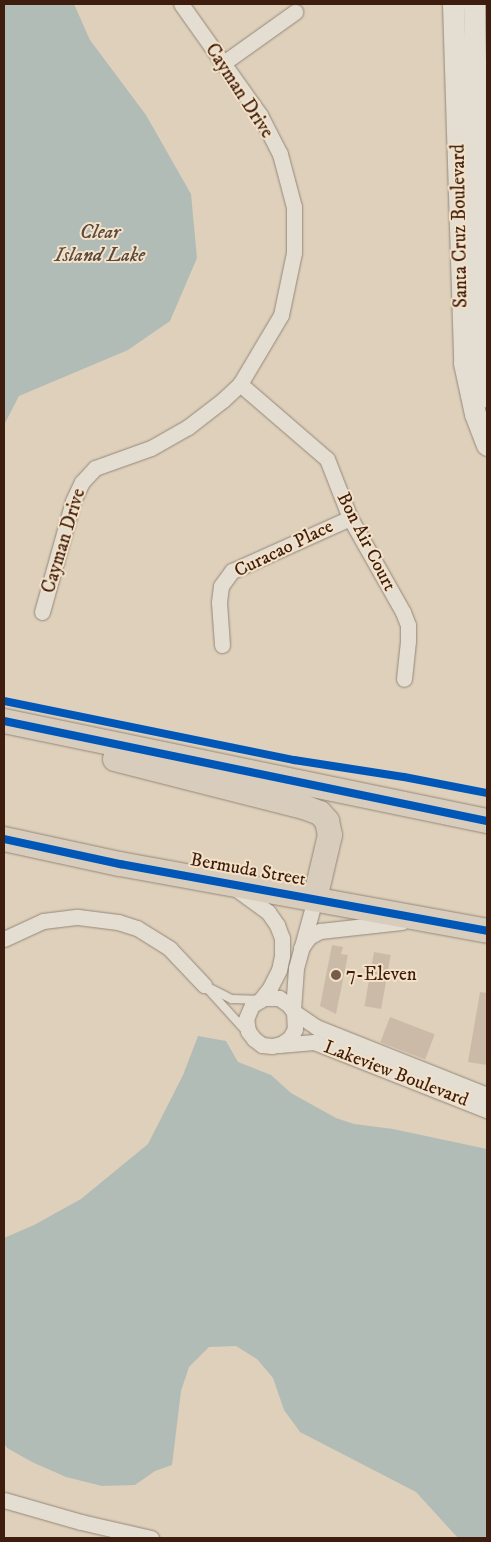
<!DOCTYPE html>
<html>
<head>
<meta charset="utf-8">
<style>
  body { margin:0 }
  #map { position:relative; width:491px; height:1542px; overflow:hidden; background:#ded0ba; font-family:"IM FELL DW Pica",serif }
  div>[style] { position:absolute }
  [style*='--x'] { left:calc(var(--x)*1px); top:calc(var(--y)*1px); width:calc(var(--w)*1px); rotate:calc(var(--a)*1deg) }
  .water>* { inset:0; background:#b2bcb7 }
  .building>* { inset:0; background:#ccbaa9; transform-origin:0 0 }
  .roads { filter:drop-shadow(0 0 1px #95887a) drop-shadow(0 0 1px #95887a) }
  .lane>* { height:8px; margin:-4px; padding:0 4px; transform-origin:4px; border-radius:4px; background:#e4ddd2 }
  .street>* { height:15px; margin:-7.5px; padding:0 7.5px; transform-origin:7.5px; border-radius:7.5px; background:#e4ddd2 }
  .secondary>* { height:21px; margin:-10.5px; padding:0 10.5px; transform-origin:10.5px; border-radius:10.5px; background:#e4ddd2 }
  .primary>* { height:24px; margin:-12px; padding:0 12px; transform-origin:12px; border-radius:12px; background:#d8cdbd }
  .cycleway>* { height:8px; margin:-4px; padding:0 4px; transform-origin:4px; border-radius:4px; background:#0057b8 }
  .dots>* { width:14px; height:14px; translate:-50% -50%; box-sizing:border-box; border:2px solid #f3e2c8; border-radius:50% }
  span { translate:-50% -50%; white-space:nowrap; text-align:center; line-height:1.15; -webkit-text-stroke:4px #f3e2c8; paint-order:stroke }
  .street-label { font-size:19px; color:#3f1d0e }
  .poi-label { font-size:19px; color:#3f1d0e }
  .left { translate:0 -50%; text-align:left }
  .water-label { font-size:20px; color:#5c4a40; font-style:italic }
  .frame { position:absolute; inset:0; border:5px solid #3f1d0e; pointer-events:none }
</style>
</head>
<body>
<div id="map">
  <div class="water">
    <i style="clip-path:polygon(4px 4px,74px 4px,90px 40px,146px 115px,191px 194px,197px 258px,170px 321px,128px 350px,19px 396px,4px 425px)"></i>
    <i style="clip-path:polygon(198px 1036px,226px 1041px,238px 1062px,271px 1075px,291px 1093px,336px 1118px,354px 1124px,393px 1129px,487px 1149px,487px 1538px,458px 1538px,416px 1492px,300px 1432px,284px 1410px,273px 1378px,257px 1359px,236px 1346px,209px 1347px,189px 1367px,181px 1391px,172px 1465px,155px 1471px,135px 1485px,102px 1486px,66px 1477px,32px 1462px,7px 1448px,4px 1443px,4px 1238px,34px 1225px,81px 1199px,148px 1144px,183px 1075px)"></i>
  </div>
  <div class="building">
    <i style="clip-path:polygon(332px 945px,343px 947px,341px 954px,348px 955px,336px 1014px,320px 1006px)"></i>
    <i style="left:374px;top:952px;width:17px;height:55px;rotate:10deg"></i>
    <i style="clip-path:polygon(480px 992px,487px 993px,487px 1065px,468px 1062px)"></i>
    <i style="left:390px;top:1017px;width:48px;height:27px;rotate:21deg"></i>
  </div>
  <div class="roads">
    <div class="lane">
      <i style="--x:245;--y:1030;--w:61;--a:-132.3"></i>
      <i style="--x:204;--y:985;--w:31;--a:27"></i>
      <i style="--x:232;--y:999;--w:24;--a:2"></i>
    </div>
    <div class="street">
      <i style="--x:222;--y:64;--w:90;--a:-35.5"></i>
      <i style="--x:240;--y:384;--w:115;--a:40.8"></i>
      <i style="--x:327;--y:459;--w:63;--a:68.7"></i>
      <i style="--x:350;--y:518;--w:108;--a:60.6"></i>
      <i style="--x:403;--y:612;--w:14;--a:69"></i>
      <i style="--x:408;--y:625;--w:16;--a:90"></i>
      <i style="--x:408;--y:641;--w:38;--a:96"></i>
      <i style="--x:42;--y:612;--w:115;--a:-74.4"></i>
      <i style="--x:73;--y:501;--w:21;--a:-65"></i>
      <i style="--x:82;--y:482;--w:19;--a:-47"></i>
      <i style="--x:95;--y:468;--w:59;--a:-19.7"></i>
      <i style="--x:151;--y:448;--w:43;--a:-29.6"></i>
      <i style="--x:188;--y:427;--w:44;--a:-37.6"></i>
      <i style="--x:223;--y:400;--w:23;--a:-43"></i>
      <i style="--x:240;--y:384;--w:80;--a:-59.3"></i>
      <i style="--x:281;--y:315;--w:63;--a:-78.2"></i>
      <i style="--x:294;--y:253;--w:46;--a:-90"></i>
      <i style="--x:294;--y:207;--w:55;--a:-104.8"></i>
      <i style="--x:280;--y:154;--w:44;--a:-117.1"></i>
      <i style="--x:260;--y:115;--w:136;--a:-125.4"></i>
      <i style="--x:222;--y:645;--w:43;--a:-94"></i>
      <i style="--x:219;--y:602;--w:16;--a:-83"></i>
      <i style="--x:221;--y:586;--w:19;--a:-54"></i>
      <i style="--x:232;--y:571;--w:129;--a:-24.2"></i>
      <i style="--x:239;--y:891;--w:36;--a:36"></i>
      <i style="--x:268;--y:912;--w:16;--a:55"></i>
      <i style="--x:277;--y:925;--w:14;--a:69"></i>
      <i style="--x:282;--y:938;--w:18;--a:90"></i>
      <i style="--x:282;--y:956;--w:14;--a:102"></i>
      <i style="--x:279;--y:970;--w:20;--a:117"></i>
      <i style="--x:270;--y:988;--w:14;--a:129"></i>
      <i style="--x:4;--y:939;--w:43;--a:-24.8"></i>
      <i style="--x:43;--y:921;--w:35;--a:-7"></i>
      <i style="--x:78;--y:917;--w:40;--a:7.1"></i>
      <i style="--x:118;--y:922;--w:20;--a:18"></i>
      <i style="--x:137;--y:928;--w:39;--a:32"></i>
      <i style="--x:170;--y:949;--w:50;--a:46.6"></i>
      <i style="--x:301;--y:948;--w:14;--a:-54"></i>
      <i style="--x:309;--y:937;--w:13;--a:-29"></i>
      <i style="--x:320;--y:931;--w:82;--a:-6.3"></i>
      <i style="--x:293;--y:1010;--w:42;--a:-85.9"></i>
      <i style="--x:296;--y:968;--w:72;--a:-74.6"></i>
      <i style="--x:294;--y:1012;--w:17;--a:87"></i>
      <i style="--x:295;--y:1029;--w:10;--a:119"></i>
      <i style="--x:290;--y:1038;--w:11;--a:146"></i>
      <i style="--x:281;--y:1044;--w:9;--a:167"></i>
      <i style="--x:272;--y:1046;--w:10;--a:-174"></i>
      <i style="--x:262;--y:1045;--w:10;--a:-143"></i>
      <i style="--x:254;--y:1039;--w:10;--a:-127"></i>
      <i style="--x:248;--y:1031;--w:12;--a:-99"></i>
      <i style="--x:246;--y:1019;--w:15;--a:-67"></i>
      <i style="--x:252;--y:1005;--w:14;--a:-30"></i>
      <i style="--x:264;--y:998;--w:15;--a:0"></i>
      <i style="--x:279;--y:998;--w:12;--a:35"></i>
      <i style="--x:289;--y:1005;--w:9;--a:54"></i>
      <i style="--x:294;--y:1012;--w:27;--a:34"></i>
      <i style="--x:316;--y:1027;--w:184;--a:21.7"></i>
      <i style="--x:279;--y:1045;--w:35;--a:-5"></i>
      <i style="--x:314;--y:1042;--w:186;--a:21.5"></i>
      <i style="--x:4;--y:1500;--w:80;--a:15.9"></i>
      <i style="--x:81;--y:1522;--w:72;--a:12.9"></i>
    </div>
    <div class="secondary">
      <i style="--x:453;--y:4;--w:359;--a:88.2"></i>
      <i style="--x:464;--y:363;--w:52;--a:77.8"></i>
      <i style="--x:475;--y:414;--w:33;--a:69"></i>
      <i style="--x:474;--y:4;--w:328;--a:89"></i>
      <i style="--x:480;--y:332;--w:65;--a:83.9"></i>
    </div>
    <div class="primary">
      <i style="--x:4;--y:721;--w:493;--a:11.7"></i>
      <i style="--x:115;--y:759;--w:195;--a:14.3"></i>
      <i style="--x:304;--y:807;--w:17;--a:21"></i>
      <i style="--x:320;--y:813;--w:11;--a:49"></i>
      <i style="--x:327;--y:821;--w:14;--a:78"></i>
      <i style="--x:330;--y:835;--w:66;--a:103.2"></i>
      <i style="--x:4;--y:839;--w:119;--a:12.2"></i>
      <i style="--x:120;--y:864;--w:373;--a:10.3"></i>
    </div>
  </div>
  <div class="cycleway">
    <i style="--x:4;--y:701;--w:296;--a:11.5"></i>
    <i style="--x:294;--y:760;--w:111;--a:8.8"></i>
    <i style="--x:404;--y:777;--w:85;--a:10.9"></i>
    <i style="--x:4;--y:721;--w:493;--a:11.7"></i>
    <i style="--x:4;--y:839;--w:119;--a:12.2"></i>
    <i style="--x:120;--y:864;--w:373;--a:10.3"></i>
  </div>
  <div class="dots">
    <i style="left:336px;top:975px;background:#775c4a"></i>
  </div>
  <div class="street-label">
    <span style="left:239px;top:91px;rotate:57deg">Cayman Drive</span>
    <span style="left:460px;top:226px;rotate:-91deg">Santa Cruz Boulevard</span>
    <span style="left:64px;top:541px;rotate:-73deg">Cayman Drive</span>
    <span style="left:366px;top:542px;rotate:63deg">Bon Air Court</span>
    <span style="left:284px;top:549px;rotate:-26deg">Curacao Place</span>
    <span style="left:248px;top:870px;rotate:10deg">Bermuda Street</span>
    <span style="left:396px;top:1074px;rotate:21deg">Lakeview Boulevard</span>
  </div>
  <div class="poi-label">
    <span class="left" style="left:346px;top:975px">7-Eleven</span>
  </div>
  <div class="water-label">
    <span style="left:100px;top:244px">Clear<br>Island Lake</span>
  </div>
  <div class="frame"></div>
</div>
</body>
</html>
